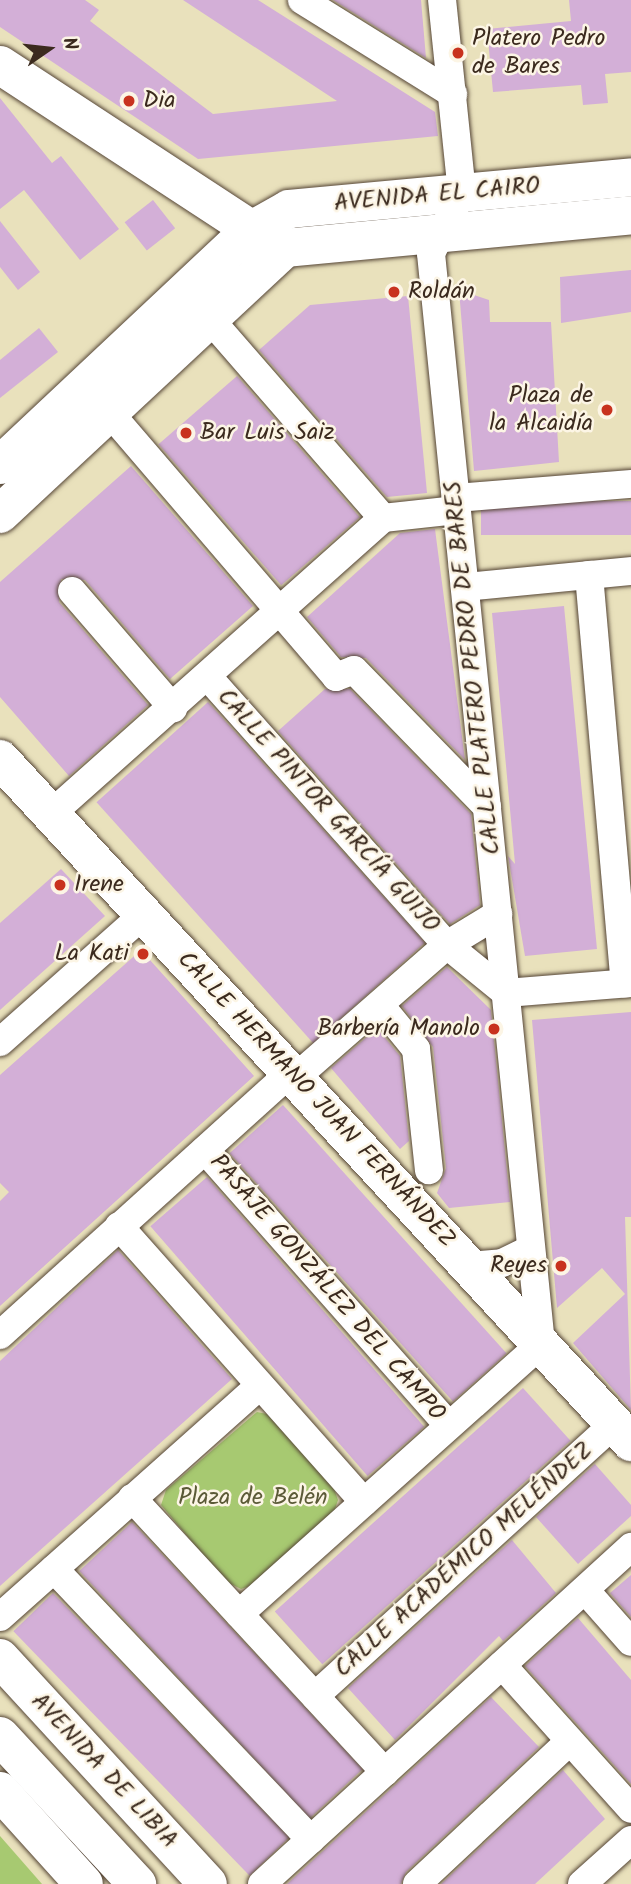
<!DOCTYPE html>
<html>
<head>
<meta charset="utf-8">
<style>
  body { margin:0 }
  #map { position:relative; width:631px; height:1884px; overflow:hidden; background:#e9e1bc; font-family:Kalam,sans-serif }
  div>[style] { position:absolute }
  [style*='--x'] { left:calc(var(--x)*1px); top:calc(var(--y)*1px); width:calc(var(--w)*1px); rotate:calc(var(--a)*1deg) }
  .green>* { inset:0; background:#a7c971 }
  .building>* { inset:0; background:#d3afd7; transform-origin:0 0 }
  .roads { filter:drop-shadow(0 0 2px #554536) drop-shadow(0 0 2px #554536) }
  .street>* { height:28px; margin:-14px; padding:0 14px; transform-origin:14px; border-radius:14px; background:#fff }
  .secondary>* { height:38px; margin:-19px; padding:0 19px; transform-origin:19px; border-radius:19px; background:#fff }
  .primary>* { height:38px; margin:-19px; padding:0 19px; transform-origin:19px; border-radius:19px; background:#fff }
  .dots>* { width:19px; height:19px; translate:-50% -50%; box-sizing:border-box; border:4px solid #fcf5e5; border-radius:50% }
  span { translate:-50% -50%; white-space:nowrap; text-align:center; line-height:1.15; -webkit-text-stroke:5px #fcf5e5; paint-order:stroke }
  .poi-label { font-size:24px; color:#3b2a1e }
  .left { translate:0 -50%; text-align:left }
  .right { translate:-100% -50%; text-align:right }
  .street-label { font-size:24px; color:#3b2a1e }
  .park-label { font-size:24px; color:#5b5a37 }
  .north { position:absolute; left:14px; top:14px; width:70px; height:70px; -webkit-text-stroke:5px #fcf5e5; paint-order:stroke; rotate:76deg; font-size:19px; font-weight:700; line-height:28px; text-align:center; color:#3b2a1e }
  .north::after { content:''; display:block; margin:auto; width:24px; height:32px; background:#3b2a1e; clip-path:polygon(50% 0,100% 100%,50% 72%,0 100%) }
</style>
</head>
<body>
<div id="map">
  <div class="green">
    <i style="clip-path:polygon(257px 1412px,267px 1414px,333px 1486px,338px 1500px,333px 1515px,256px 1584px,241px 1589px,225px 1581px,161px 1505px,166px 1490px)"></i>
    <i style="clip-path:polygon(0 1836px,42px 1884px,0 1884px)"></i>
  </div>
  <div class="building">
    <i style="clip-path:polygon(0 0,85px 0,99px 10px,90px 21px,213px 114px,337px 101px,183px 0,258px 0,435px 112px,438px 136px,198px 159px,0 27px)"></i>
    <i style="clip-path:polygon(333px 0,421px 0,426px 58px)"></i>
    <i style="clip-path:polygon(569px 0,631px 0,631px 72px,605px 74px,608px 103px,583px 105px,581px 85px,493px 92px,487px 29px,571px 21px)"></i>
    <i style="clip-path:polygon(0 98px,52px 163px,61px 156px,119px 229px,80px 260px,24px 190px,0 209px)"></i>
    <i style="left:153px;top:200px;width:36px;height:36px;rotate:52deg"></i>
    <i style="clip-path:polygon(0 221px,40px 272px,18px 290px,0 267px)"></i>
    <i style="clip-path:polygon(631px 270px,631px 312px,561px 323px,560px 277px)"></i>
    <i style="clip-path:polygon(459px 290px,489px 300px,490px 322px,551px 322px,559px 462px,474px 471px)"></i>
    <i style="clip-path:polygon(408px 296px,427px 493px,387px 497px,259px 350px,310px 305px)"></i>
    <i style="clip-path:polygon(39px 328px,58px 352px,0 398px,0 360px)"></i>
    <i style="left:237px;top:376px;width:187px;height:104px;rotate:49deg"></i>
    <i style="clip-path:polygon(131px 466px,253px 606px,170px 679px,85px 580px,61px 579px,59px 602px,148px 705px,69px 776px,0 697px,0 582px)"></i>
    <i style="left:631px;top:501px;width:34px;height:150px;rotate:90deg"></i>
    <i style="clip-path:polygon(435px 529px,465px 760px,466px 761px,366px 658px,341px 657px,307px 617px,400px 533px)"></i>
    <i style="clip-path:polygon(564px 606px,597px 949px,525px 956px,508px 856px,515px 864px,492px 613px)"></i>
    <i style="clip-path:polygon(325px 689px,350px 689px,471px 814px,480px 905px,450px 924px,278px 731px)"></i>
    <i style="left:208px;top:702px;width:324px;height:150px;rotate:48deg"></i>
    <i style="clip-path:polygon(61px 869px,105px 916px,0 1010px,0 923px)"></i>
    <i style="clip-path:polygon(141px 950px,254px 1076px,0 1306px,0 1201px,9px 1192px,0 1183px,0 1075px)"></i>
    <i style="clip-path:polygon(447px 967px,491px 1010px,510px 1202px,449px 1208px,437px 1193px,446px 1168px,433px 1047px,402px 1006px)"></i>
    <i style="clip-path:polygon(631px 1012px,631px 1217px,625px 1217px,631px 1410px,573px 1343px,625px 1294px,602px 1268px,557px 1308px,532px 1020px)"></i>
    <i style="clip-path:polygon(377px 1028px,400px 1056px,409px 1141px,400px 1149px,331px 1068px)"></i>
    <i style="left:283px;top:1105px;width:334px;height:72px;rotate:48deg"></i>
    <i style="left:207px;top:1177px;width:331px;height:75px;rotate:49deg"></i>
    <i style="clip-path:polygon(118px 1250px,232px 1379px,0 1586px,0 1361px)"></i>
    <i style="left:523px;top:1388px;width:71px;height:334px;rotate:48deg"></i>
    <i style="clip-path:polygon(595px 1464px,631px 1505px,631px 1516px,578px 1564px,536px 1517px)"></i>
    <i style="left:132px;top:1522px;width:338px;height:72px;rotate:47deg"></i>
    <i style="clip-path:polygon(512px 1540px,556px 1593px,503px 1641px,499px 1636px,395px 1740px,348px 1688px)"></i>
    <i style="clip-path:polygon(631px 1575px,631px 1617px,610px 1593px)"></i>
    <i style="left:53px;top:1593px;width:340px;height:55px;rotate:46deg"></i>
    <i style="clip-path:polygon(578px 1618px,631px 1680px,631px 1784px,525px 1666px)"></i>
    <i style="clip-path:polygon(491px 1697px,539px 1747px,406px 1872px,401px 1884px,287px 1884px)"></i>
    <i style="clip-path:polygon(563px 1770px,605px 1819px,535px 1884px,441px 1884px)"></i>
  </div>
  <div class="roads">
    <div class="street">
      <i style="--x:302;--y:0;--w:178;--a:31.9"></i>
      <i style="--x:209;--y:318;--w:265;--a:49"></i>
      <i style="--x:383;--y:518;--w:74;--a:-6.2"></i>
      <i style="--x:109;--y:412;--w:349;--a:49.4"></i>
      <i style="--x:336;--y:677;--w:19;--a:-21"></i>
      <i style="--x:354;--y:670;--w:191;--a:45.8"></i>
      <i style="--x:456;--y:498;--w:176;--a:-4.6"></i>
      <i style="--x:589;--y:575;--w:410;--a:85"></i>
      <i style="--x:465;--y:587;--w:167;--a:-5.5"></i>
      <i style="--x:72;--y:591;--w:155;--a:49.2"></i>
      <i style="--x:208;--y:677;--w:359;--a:48.3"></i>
      <i style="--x:447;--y:945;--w:76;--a:39.1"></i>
      <i style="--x:51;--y:814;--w:445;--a:-41.7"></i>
      <i style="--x:506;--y:993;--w:125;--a:-4.6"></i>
      <i style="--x:380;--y:1005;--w:57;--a:50.7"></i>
      <i style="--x:416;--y:1049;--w:122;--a:83.9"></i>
      <i style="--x:0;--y:1042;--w:193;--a:-41.6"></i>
      <i style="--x:295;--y:1078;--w:202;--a:-41.2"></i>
      <i style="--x:447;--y:945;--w:60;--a:-31.3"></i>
      <i style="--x:205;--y:1150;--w:368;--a:48.5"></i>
      <i style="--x:119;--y:1226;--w:369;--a:48.4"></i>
      <i style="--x:469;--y:1266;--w:33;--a:-5"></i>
      <i style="--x:502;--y:1263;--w:32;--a:-26"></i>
      <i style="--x:0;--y:1335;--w:391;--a:-42.1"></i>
      <i style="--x:132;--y:1498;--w:373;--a:47.3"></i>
      <i style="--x:54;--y:1569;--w:373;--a:46.5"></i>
      <i style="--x:585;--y:1590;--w:69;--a:48.5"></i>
      <i style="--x:239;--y:1614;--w:405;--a:-41.8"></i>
      <i style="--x:541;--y:1344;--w:1097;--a:-95.76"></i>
      <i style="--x:431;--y:253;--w:68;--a:-62.7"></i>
      <i style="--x:462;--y:193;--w:194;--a:-95.9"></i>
      <i style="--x:0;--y:1617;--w:348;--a:-41.7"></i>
      <i style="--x:502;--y:1665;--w:193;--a:48.1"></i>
      <i style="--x:315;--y:1696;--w:404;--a:-42.3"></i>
      <i style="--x:262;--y:1884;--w:500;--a:-42.4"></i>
      <i style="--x:417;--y:1884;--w:209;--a:-43.1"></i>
      <i style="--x:582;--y:1884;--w:66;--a:-41.9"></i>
    </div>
    <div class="secondary">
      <i style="--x:0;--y:65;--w:323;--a:33.2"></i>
      <i style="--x:0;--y:465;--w:340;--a:-43.2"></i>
      <i style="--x:248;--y:232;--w:47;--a:-29.3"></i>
      <i style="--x:289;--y:209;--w:343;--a:-5.3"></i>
      <i style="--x:0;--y:514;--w:390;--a:-43"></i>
      <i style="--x:285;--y:248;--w:348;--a:-5.4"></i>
      <i style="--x:0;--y:759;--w:930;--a:47.27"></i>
      <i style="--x:0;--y:1658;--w:307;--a:47.4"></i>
    </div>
    <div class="primary">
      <i style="--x:0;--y:1736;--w:202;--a:47.2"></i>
      <i style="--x:0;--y:1791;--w:125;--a:47.9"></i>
    </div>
  </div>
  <div class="dots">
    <i style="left:458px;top:53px;background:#c8321e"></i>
    <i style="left:129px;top:101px;background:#c8321e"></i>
    <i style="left:394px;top:292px;background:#c8321e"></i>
    <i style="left:607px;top:410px;background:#c8321e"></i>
    <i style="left:186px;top:433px;background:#c8321e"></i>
    <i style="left:60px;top:885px;background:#c8321e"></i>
    <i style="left:143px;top:954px;background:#c8321e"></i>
    <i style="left:494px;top:1029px;background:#c8321e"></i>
    <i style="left:561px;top:1266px;background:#c8321e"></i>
  </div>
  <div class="poi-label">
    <span class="left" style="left:472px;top:53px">Platero Pedro<br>de Bares</span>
    <span class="left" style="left:143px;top:101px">Dia</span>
    <span class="left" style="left:408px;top:292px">Roldán</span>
    <span class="right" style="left:593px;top:410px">Plaza de<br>la Alcaidía</span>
    <span class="left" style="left:200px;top:433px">Bar Luis Saiz</span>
    <span class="left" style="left:74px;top:885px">Irene</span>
    <span class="right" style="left:129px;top:954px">La Kati</span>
    <span class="right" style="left:480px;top:1029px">Barbería Manolo</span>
    <span class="right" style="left:547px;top:1266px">Reyes</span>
  </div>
  <div class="street-label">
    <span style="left:437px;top:195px;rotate:-5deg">AVENIDA EL CAIRO</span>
    <span style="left:473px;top:668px;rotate:-96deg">CALLE PLATERO PEDRO DE BARES</span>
    <span style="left:328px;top:811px;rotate:48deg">CALLE PINTOR GARCÍA GUIJO</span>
    <span style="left:316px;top:1100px;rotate:47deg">CALLE HERMANO JUAN FERNÁNDEZ</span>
    <span style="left:327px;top:1288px;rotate:49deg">PASAJE GONZÁLEZ DEL CAMPO</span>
    <span style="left:464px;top:1560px;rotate:-42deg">CALLE ACADÉMICO MELÉNDEZ</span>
    <span style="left:104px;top:1771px;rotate:47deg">AVENIDA DE LIBIA</span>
  </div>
  <div class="park-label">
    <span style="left:253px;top:1498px">Plaza de Belén</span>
  </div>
  <div class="north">N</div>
</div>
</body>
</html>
